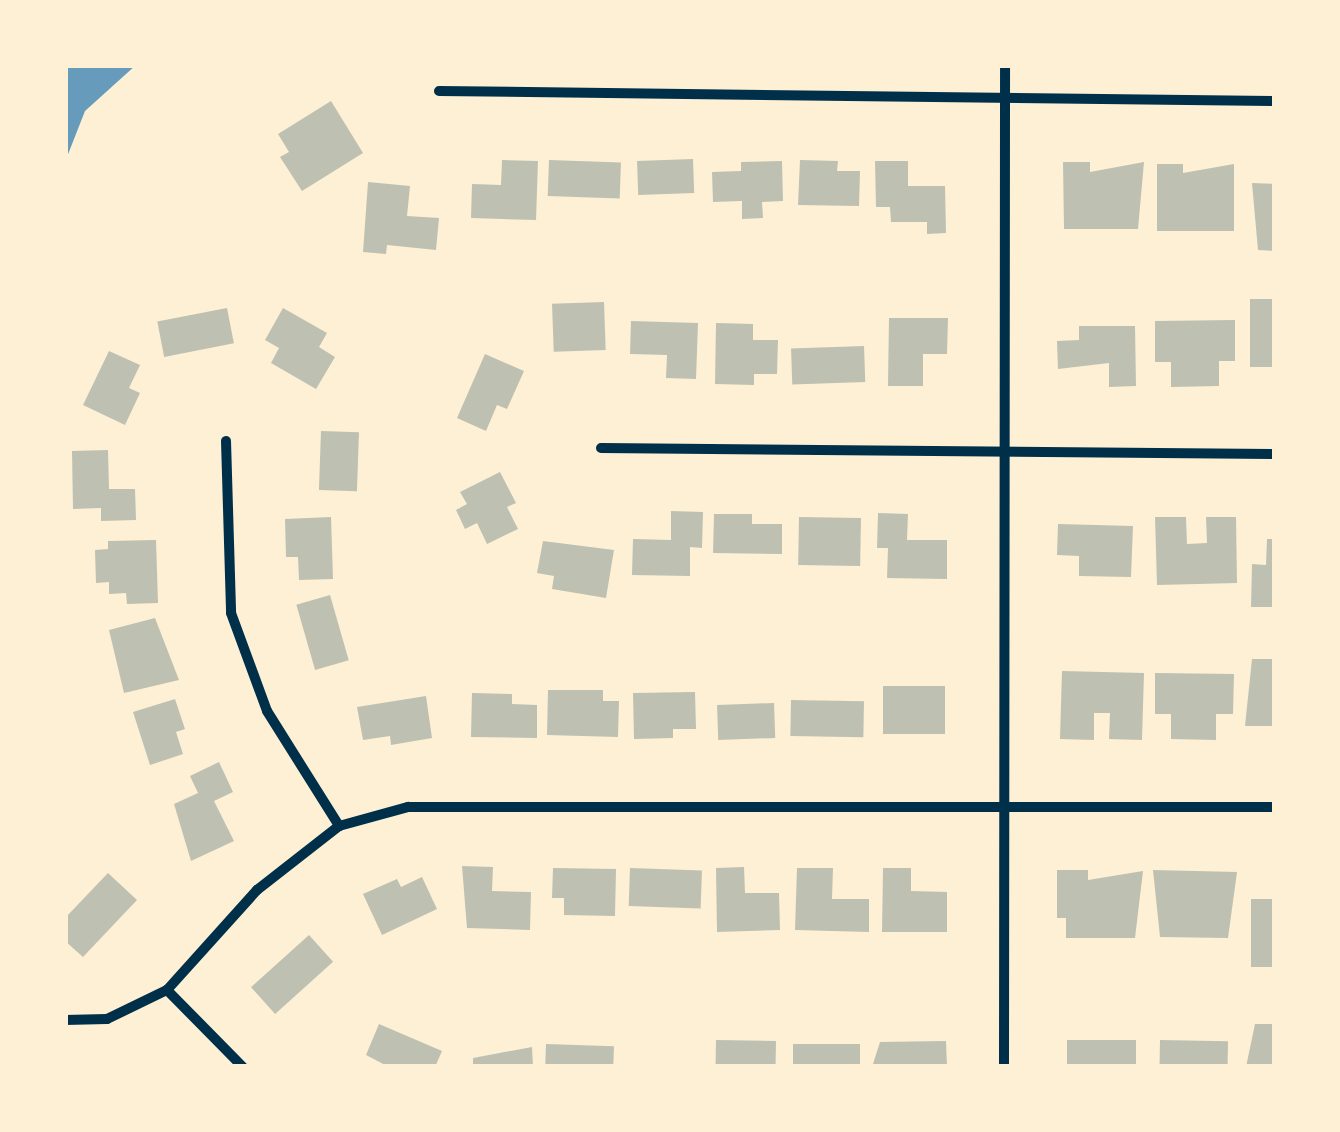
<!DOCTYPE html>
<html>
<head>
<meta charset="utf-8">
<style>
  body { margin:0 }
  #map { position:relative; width:1340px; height:1132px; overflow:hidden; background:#fdf0d5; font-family:"DM Sans",sans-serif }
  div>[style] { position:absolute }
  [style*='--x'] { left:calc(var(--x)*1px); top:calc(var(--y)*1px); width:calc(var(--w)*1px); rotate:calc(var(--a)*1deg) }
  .water>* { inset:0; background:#669bbc }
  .building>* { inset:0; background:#bec0b2; transform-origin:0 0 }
  .minor>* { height:10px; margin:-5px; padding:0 5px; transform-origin:5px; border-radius:5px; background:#003049 }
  span { translate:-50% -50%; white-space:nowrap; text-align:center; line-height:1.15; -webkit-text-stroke:10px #fdf0d5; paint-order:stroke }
  .frame { position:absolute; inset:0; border:68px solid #fdf0d5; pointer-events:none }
</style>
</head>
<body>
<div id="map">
  <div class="water">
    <i style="clip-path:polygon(65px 65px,136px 65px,85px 111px,65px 162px)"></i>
  </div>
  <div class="building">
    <i style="clip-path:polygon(331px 101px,363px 153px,302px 191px,280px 157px,289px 152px,278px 134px)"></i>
    <i style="left:693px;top:159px;width:34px;height:56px;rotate:88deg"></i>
    <i style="clip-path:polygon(502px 160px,538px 161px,536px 220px,471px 218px,472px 184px,501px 185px)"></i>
    <i style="left:549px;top:160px;width:72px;height:36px;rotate:2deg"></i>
    <i style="clip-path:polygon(800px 160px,838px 161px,837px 171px,860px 171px,859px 206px,798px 205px)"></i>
    <i style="clip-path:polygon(782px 161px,783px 201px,762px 202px,763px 218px,742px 219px,742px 201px,713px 202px,712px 172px,741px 171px,741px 162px)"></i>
    <i style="clip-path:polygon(875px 161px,908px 161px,908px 186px,945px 186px,946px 233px,927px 234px,927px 222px,891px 222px,890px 207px,876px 207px)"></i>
    <i style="clip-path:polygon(1063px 162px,1090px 162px,1090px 172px,1144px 162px,1138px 229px,1064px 229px)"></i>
    <i style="clip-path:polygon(1157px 164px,1183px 164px,1183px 173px,1234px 164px,1234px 231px,1157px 231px)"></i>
    <i style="clip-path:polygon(368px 182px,410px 186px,407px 216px,439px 218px,436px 250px,387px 245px,386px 254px,363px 252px)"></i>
    <i style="clip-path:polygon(1252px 183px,1275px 184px,1275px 251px,1258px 250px)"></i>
    <i style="left:1275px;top:299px;width:68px;height:25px;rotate:90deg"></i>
    <i style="left:604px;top:302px;width:48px;height:52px;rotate:88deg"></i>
    <i style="left:227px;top:308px;width:36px;height:71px;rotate:79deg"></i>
    <i style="clip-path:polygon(283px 308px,327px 333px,319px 347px,335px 357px,316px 389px,271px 363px,279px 348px,265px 340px)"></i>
    <i style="clip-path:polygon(889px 318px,948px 318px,947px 354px,923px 354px,923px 386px,888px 386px)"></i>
    <i style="clip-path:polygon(1235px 320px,1235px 361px,1219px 361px,1219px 386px,1171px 387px,1171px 362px,1155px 362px,1155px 321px)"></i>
    <i style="clip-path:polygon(631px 321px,698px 323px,696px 379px,666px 378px,667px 355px,630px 354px)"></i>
    <i style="clip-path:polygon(716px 323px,753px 324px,753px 340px,778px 340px,777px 374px,754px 374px,754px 385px,715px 384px)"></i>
    <i style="clip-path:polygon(1079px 326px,1135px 326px,1136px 386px,1109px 387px,1109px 363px,1058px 369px,1057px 341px,1079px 340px)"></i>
    <i style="left:864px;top:346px;width:36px;height:73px;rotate:88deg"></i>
    <i style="clip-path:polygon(109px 351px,140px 365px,129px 388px,140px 393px,125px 425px,83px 405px)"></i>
    <i style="clip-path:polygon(485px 354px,524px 371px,507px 409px,497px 405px,486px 431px,457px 418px)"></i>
    <i style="left:321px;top:431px;width:38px;height:59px;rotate:2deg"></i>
    <i style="clip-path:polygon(108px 450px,109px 489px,135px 489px,136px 520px,101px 521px,101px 508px,73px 509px,72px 451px)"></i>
    <i style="clip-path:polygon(500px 472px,516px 503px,507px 507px,518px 529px,487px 544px,477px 523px,465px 529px,456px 510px,467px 504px,460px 492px)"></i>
    <i style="clip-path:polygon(671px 511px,703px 512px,702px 548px,690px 547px,690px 576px,632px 575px,633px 539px,671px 540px)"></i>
    <i style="clip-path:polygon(878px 513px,908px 514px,907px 540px,947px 540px,947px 579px,887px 578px,888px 548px,877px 548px)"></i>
    <i style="clip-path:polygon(714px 514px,752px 514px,752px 524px,782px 524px,782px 554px,713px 553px)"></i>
    <i style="clip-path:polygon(331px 517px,333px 579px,299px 580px,298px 557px,286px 557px,285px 519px)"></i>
    <i style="left:799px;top:517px;width:62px;height:48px;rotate:1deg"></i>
    <i style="clip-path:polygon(1155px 517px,1186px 517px,1187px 544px,1207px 543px,1206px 517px,1236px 517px,1237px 583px,1157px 585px)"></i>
    <i style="clip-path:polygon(1058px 524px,1133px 526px,1131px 577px,1079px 576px,1079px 556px,1057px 555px)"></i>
    <i style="clip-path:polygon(1267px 539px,1275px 539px,1275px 607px,1251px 607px,1252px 564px,1266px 565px)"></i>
    <i style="clip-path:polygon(156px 540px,158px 603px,127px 604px,126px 593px,109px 594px,109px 582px,96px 583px,95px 550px,108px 549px,108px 541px)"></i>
    <i style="clip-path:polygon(543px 541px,614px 550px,606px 598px,552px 589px,554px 576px,537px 573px)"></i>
    <i style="left:330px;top:595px;width:68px;height:35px;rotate:74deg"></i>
    <i style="clip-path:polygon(155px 618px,179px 680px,124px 693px,109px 630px)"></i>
    <i style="clip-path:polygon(1252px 659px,1275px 659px,1275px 726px,1245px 726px)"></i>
    <i style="clip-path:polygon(1062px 671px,1144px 673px,1142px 740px,1109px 739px,1110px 713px,1094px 713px,1094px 740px,1060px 739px)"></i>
    <i style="clip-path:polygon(1155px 673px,1234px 674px,1233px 714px,1216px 714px,1216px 740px,1171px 739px,1171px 714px,1155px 714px)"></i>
    <i style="left:883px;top:686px;width:62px;height:48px"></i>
    <i style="clip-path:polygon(548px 690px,603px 690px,603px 701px,619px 701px,618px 737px,547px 735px)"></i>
    <i style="clip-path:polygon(695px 692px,696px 729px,673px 729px,673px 738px,634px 739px,633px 693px)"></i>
    <i style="clip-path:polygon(472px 693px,512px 694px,512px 704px,537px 705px,537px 738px,471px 737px)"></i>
    <i style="clip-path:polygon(426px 696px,432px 738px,391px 745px,390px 736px,363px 740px,357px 707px)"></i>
    <i style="clip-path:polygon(175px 699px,185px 729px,176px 732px,183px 754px,150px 765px,133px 712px)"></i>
    <i style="left:791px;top:700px;width:73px;height:36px;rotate:1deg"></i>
    <i style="left:774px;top:703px;width:35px;height:57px;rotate:88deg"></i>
    <i style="clip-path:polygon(219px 762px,233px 792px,214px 801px,234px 841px,191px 861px,174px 804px,198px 793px,190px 776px)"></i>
    <i style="clip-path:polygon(462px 866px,493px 867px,492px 891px,531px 892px,530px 930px,467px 928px)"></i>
    <i style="clip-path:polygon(744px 867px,745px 893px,779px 893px,780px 930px,717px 932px,716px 868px)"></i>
    <i style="clip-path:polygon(553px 868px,616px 869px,615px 916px,564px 915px,564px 898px,552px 898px)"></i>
    <i style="left:630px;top:868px;width:72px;height:38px;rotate:2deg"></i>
    <i style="clip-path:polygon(797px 868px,833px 868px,832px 899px,869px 899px,869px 932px,795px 930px)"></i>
    <i style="clip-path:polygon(883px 868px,911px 868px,911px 891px,947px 892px,947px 932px,882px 932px)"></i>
    <i style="clip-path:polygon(1057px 870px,1088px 870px,1088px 880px,1143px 871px,1135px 938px,1066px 938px,1066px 918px,1057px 918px)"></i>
    <i style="clip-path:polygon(1153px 870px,1237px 872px,1228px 938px,1160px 937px)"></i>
    <i style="clip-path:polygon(108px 873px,137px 900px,83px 957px,65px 941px,67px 916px)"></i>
    <i style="clip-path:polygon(422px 877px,437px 909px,382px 935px,363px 894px,397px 879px,401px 887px)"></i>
    <i style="left:1251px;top:899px;width:24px;height:68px"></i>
    <i style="left:309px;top:935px;width:36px;height:78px;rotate:48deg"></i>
    <i style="clip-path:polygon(379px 1024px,442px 1051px,435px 1067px,389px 1067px,366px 1055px)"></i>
    <i style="clip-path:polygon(1255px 1024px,1275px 1024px,1275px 1067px,1246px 1067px)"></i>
    <i style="left:716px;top:1040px;width:60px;height:27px;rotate:1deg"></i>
    <i style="left:1067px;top:1040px;width:69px;height:27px"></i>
    <i style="left:1160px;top:1040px;width:68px;height:27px;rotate:1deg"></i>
    <i style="clip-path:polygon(946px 1041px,947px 1067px,872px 1067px,880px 1042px)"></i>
    <i style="left:546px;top:1044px;width:68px;height:23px;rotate:2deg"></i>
    <i style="left:793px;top:1044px;width:67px;height:23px"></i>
    <i style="clip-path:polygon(532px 1047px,533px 1067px,473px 1067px,473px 1058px)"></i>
  </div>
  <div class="minor">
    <i style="--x:439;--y:91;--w:836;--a:0.69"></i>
    <i style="--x:226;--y:441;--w:172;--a:88.3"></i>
    <i style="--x:231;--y:613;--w:104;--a:69.8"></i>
    <i style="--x:267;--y:711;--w:136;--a:57.9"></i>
    <i style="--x:601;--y:448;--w:674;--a:0.51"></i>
    <i style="--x:167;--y:990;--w:108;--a:45.4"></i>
    <i style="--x:65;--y:1020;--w:42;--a:-1.4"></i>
    <i style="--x:107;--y:1019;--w:67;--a:-25.8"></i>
    <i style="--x:167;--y:990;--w:135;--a:-48"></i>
    <i style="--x:257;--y:890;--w:104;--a:-38"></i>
    <i style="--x:339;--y:826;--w:72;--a:-15.4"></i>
    <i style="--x:408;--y:807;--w:867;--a:0"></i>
    <i style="--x:1004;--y:1067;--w:1002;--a:-89.94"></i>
  </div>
  <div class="frame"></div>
</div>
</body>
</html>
